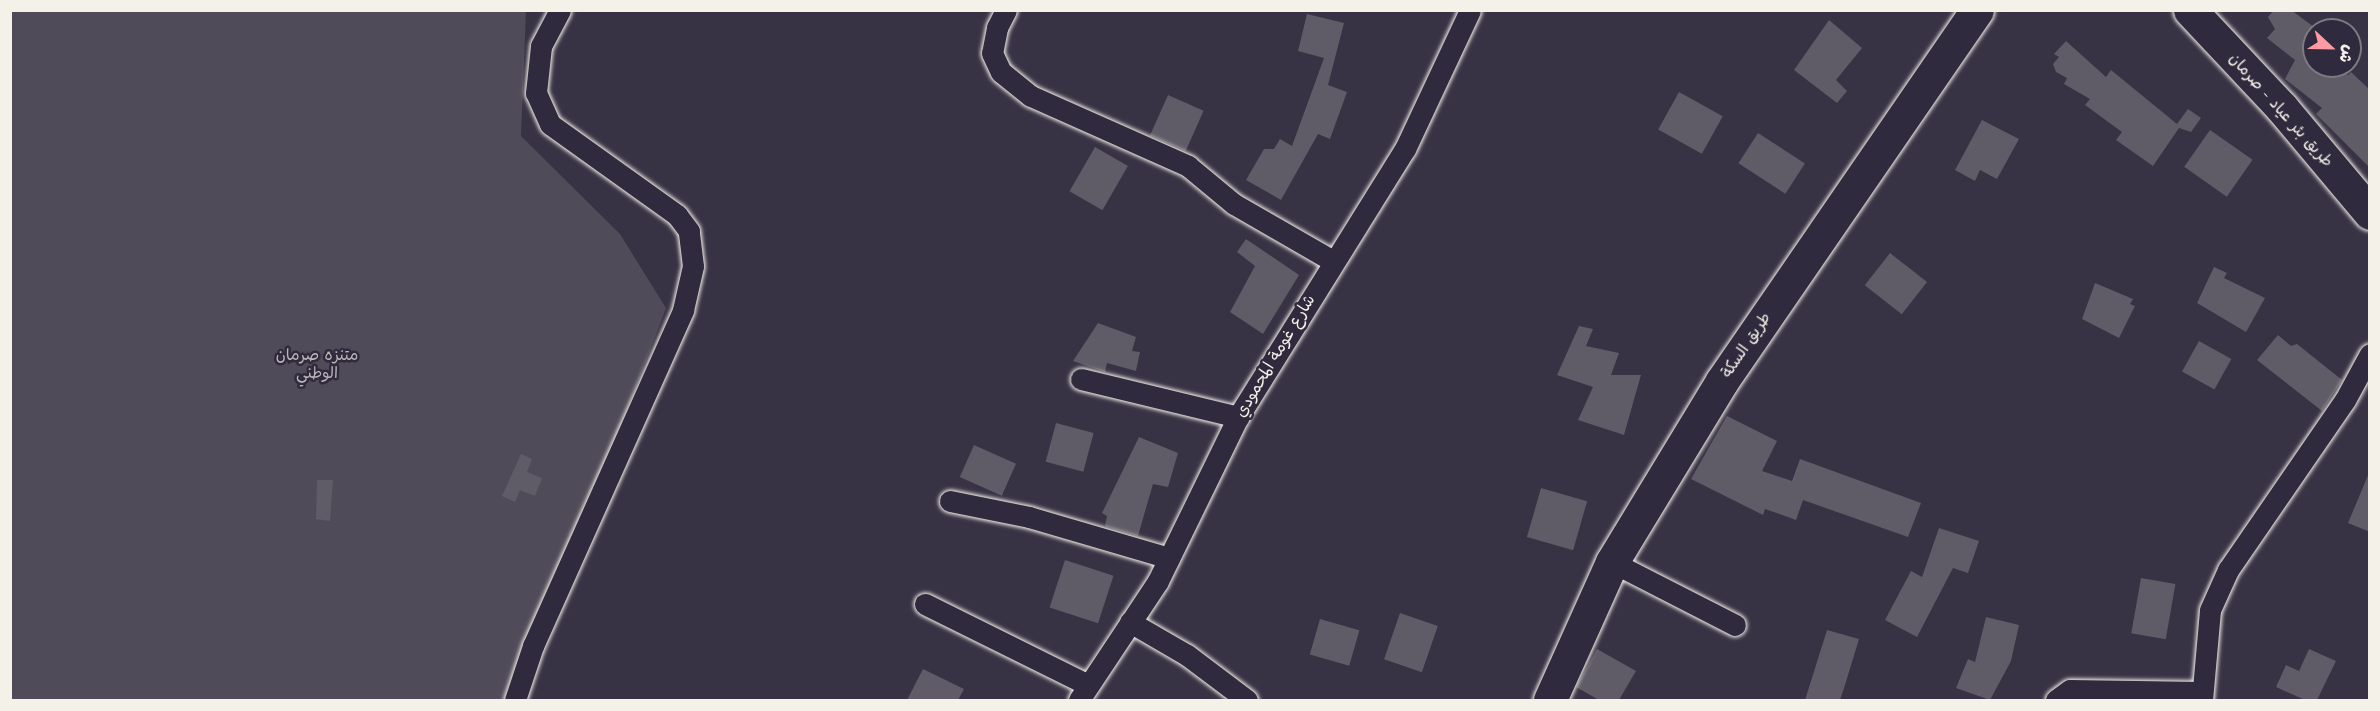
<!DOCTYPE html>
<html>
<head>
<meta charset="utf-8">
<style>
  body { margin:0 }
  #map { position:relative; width:2380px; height:711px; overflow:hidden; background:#373244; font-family:"Comic Neue","Playpen Sans Arabic",sans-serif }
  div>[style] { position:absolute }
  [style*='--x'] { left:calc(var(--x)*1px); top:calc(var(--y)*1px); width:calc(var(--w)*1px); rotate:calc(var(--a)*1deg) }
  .green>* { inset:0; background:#504b59 }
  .building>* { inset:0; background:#5f5c67; transform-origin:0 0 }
  .roads { filter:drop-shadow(0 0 2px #f4f1e8) drop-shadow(0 0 2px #f4f1e8) }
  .minor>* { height:21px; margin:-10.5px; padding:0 10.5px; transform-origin:10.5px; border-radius:10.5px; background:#2f2a3d }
  .primary>* { height:33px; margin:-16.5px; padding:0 16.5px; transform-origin:16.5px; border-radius:16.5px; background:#2f2a3d }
  .trunk>* { height:33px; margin:-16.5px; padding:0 16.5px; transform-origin:16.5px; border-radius:16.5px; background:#2f2a3d }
  span { translate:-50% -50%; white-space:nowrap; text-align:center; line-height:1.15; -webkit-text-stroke:5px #2f2a3d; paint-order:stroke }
  .street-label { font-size:16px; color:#f4f1e8 }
  .park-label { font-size:16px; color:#bbb7b6 }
  .frame { position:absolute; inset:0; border:12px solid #f4f1e8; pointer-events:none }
  .north { position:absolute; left:2302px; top:18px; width:60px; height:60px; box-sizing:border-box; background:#2f2a3d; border:2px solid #7e7a81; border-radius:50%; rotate:112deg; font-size:16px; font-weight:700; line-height:24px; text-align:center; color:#f4f1e8 }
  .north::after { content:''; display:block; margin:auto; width:21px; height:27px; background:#ff9aa2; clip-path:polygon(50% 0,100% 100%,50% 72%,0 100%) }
</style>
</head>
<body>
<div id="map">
  <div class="green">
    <i style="clip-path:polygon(10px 11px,526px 11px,521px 136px,620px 234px,666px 308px,516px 700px,11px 700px)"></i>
  </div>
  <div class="building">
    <i style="clip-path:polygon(2274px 10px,2291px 10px,2314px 27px,2314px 66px,2334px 66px,2348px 75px,2351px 72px,2370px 90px,2370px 168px,2316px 114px,2322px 108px,2285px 79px,2295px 60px,2267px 38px,2275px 29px,2268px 17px)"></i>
    <i style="clip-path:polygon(1307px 14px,1344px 23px,1328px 85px,1347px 92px,1330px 139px,1318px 134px,1281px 200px,1246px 180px,1264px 149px,1274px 149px,1280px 139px,1292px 146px,1324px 58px,1298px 51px)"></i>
    <i style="clip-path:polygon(1829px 20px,1862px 48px,1836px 80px,1847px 91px,1837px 103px,1794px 70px)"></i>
    <i style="clip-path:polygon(2066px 41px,2106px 77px,2111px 70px,2177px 124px,2188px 109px,2201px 118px,2191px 132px,2179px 128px,2153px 166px,2116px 140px,2122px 132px,2085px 105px,2090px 99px,2064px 84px,2067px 78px,2056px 72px,2053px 64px,2059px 57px,2054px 54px)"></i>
    <i style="left:1679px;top:92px;width:50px;height:43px;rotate:29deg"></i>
    <i style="left:1168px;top:95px;width:39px;height:44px;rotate:24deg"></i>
    <i style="clip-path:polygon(1982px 120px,2019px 139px,1997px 179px,1980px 170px,1975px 181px,1955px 170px)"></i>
    <i style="left:2210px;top:130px;width:52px;height:45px;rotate:35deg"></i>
    <i style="left:1758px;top:133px;width:56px;height:36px;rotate:33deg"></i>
    <i style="left:1095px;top:147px;width:38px;height:51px;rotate:30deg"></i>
    <i style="clip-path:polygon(1246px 239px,1299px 275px,1263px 334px,1230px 312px,1255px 266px,1237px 252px)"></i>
    <i style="left:1890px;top:253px;width:47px;height:41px;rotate:38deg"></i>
    <i style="clip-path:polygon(2214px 267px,2227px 273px,2224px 278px,2265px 298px,2246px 332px,2197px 303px)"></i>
    <i style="clip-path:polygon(2095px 283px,2133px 299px,2130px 304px,2135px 306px,2119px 338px,2082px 319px)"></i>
    <i style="clip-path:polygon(1098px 323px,1136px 337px,1132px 351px,1140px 352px,1136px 371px,1107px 363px,1105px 372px,1073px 361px)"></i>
    <i style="clip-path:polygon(1579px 326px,1593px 329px,1586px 346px,1619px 353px,1611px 375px,1641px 375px,1624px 435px,1578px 420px,1593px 387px,1557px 375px)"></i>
    <i style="clip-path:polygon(2278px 335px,2291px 346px,2297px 344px,2342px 380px,2322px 411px,2257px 360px)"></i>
    <i style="left:2199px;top:341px;width:37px;height:35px;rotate:29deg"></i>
    <i style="clip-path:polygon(1727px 416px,1777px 441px,1762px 471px,1792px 481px,1800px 459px,1921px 503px,1908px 537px,1803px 500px,1796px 520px,1765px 509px,1763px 515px,1691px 479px)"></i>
    <i style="left:1056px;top:423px;width:39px;height:40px;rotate:15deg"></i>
    <i style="clip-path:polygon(1139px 437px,1178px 453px,1168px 487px,1153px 484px,1138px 536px,1105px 526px,1107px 516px,1102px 513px)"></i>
    <i style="left:974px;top:445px;width:46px;height:35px;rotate:24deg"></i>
    <i style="clip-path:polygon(521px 454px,532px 459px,527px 472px,542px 478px,535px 496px,520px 490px,515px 502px,502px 496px)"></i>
    <i style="clip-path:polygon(2369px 473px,2370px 473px,2370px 532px,2348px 523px)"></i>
    <i style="clip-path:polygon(317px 480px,333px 480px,330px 521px,316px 519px)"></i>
    <i style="left:1541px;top:488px;width:48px;height:51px;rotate:16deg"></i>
    <i style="clip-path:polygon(1939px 528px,1979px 541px,1968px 573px,1953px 568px,1917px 637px,1885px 620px,1911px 571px,1922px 577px)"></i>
    <i style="left:1065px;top:560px;width:51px;height:50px;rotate:18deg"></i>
    <i style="left:2141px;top:578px;width:35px;height:56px;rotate:10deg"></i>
    <i style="left:1400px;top:613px;width:40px;height:49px;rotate:19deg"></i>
    <i style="clip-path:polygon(1986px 617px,2019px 625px,2011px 661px,1990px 700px,1956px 688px,1968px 659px,1975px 662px)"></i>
    <i style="left:1320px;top:619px;width:41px;height:37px;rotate:16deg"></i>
    <i style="clip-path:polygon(1827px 630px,1859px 639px,1845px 685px,1840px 700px,1805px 700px)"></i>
    <i style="clip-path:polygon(1597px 649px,1636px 671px,1619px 700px,1599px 700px,1576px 687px)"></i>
    <i style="clip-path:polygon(2309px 649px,2336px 661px,2317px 700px,2305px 700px,2276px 687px,2286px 665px,2299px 671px)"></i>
    <i style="clip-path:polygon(923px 669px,964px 689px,958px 700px,907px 700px)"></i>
  </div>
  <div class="roads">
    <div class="minor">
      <i style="--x:1006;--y:10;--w:20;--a:117"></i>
      <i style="--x:997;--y:28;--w:25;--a:101"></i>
      <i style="--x:992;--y:53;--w:21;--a:65"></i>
      <i style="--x:1001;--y:72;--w:38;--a:39"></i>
      <i style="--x:1031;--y:96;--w:172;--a:24"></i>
      <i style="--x:1188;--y:166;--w:60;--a:39.6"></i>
      <i style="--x:1234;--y:204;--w:114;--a:29.9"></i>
      <i style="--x:1081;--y:379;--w:162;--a:13.6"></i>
      <i style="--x:950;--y:501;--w:81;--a:11.4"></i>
      <i style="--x:1029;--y:517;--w:146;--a:16.3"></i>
      <i style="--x:1612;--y:562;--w:138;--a:27.1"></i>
      <i style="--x:925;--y:604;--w:182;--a:26.4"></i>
      <i style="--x:1130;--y:622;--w:66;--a:30.1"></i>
      <i style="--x:1187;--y:655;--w:75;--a:36.9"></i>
      <i style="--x:515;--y:700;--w:57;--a:-71.6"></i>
      <i style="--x:533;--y:646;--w:368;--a:-65.9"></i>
      <i style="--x:683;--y:310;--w:45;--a:-77.2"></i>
      <i style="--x:693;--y:266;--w:35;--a:-97"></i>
      <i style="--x:689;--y:231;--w:20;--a:-127"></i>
      <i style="--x:677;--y:215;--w:156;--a:-144.4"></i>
      <i style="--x:550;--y:124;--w:34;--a:-114"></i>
      <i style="--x:536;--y:93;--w:47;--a:-83.9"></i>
      <i style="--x:541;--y:46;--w:41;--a:-62.2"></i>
      <i style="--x:1079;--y:700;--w:143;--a:-56.4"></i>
      <i style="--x:1158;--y:581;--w:182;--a:-64"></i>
      <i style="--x:1238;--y:417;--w:316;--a:-58.1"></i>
      <i style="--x:1405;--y:149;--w:153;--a:-64.9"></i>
      <i style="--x:2056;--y:700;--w:17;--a:-36"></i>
      <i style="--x:2070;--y:690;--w:132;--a:0.9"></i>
      <i style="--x:2202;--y:700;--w:90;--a:-84.9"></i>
      <i style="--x:2210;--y:610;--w:44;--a:-65.8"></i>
      <i style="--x:2228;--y:570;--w:206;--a:-55.5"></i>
      <i style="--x:2345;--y:400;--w:52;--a:-61.5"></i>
    </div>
    <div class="primary">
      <i style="--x:1550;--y:700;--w:151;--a:-65.8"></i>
      <i style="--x:1612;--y:562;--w:212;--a:-58.7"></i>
      <i style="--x:1722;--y:381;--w:450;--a:-55.5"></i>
    </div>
    <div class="trunk">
      <i style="--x:2190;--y:10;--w:134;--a:46.8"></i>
      <i style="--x:2282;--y:108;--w:137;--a:50"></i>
    </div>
  </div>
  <div class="street-label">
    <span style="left:2281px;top:110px;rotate:48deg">طريق بئر عياد - صرمان</span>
    <span style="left:1746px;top:345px;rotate:-56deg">طريق السكة</span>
    <span style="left:1275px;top:356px;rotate:-59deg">شارع غومة المحمودي</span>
  </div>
  <div class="park-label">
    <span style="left:317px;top:364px">متنزه صرمان<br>الوطني</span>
  </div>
  <div class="frame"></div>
  <div class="north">ش</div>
</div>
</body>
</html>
